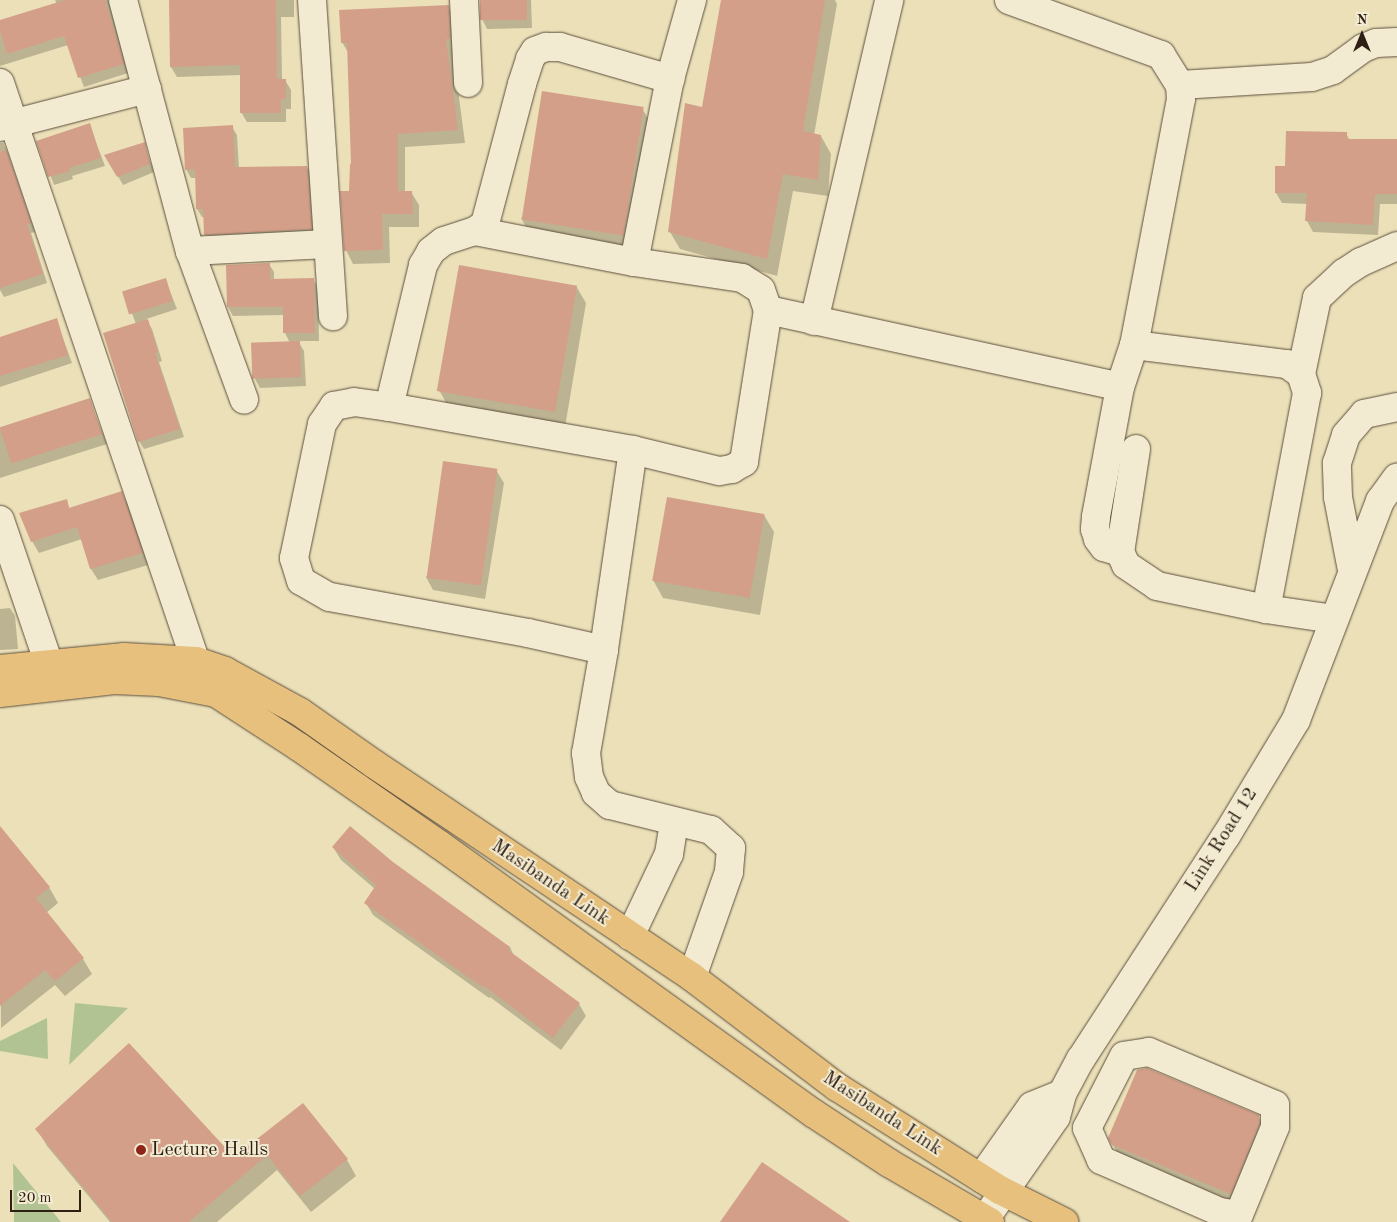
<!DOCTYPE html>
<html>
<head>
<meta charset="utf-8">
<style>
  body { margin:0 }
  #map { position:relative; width:1397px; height:1222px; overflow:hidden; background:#ebe0b8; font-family:"Old Standard TT",serif }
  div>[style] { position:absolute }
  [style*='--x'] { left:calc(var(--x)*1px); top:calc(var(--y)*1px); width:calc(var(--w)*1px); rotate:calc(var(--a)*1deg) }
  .green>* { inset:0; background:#b2c393 }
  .shadow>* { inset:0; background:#0003 }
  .building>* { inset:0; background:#d49f89; transform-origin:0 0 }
  .roads { filter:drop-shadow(0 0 1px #5d4e3d) drop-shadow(0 0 1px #5d4e3d) }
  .minor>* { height:28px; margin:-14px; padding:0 14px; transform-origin:14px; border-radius:14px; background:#f2ebd1 }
  .major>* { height:28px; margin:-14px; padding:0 14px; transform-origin:14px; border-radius:14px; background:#e6c07c }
  .dots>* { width:14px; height:14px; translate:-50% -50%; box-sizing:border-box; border:2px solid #f2ebd1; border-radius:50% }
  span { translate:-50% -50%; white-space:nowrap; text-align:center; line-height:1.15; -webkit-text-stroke:4px #f2ebd1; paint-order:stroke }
  .street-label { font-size:20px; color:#2e1e14 }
  .poi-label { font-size:20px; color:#2e1e14 }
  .left { translate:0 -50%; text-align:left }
  .north { position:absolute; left:1337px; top:10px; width:50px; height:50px; -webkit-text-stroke:4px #f2ebd1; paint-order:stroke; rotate:0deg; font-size:14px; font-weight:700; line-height:20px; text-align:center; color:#2e1e14 }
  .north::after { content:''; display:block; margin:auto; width:18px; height:22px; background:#2e1e14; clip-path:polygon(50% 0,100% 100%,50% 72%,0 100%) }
  .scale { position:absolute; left:10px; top:1190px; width:71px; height:22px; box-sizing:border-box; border:2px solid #2e1e14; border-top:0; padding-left:6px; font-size:15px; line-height:18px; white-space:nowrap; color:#2e1e14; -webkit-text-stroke:4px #f2ebd1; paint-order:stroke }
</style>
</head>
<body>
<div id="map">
  <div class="green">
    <i style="clip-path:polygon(75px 1003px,128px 1008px,69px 1065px)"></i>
    <i style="clip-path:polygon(47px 1018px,48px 1059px,0 1051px,0 1041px)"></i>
    <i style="clip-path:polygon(13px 1163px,61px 1222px,14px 1222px)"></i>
  </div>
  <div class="shadow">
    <i style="clip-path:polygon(55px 0,109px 0,128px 73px,84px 87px,68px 45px,0 66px,0 22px,57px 4px)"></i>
    <i style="clip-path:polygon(170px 0,294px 0,294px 17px,281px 17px,282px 80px,285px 80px,291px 90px,291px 109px,286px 109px,286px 122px,247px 122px,241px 112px,241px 75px,177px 77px,171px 67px)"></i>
    <i style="clip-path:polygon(481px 0,531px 0,532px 28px,487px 29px,482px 19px)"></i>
    <i style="clip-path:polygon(722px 0,835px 0,837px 4px,814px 135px,821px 136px,831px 154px,828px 196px,793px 191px,777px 276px,680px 249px,670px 232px,703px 109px)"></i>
    <i style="clip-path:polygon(448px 7px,456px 20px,457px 51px,453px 52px,465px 143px,405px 147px,405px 192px,411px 192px,419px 205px,419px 227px,389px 227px,390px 263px,353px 264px,346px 250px,353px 165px,349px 54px,342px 42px)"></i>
    <i style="clip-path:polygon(643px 110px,653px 127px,632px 253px,531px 236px,521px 218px)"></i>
    <i style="clip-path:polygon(89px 124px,105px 166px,72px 176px,73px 179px,54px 185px,38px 142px)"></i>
    <i style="clip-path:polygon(232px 127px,237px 135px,239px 168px,307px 167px,312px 176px,316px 237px,210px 243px,205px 234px,204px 217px,202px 217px,197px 209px,196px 178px,191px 178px,186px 169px)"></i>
    <i style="clip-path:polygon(1346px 133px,1350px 141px,1397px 140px,1397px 204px,1380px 204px,1378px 235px,1313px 232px,1307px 221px,1308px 204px,1282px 203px,1276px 193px,1286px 167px)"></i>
    <i style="clip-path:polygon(0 143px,3px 143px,8px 153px,35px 232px,31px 233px,47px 283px,4px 297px,0 290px)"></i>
    <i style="clip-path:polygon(144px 144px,154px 172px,123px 185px,106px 155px)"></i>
    <i style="clip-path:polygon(269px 264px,274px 272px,274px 280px,313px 279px,318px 288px,319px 341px,298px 341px,304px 351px,306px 386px,260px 388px,255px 379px,290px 343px,285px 333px,284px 315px,233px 316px,228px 307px,227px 266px)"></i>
    <i style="clip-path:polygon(165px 279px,177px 309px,146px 319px,152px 329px,162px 361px,159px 362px,184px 437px,144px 449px,139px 441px,136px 324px,124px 292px)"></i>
    <i style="clip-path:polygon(576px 286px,586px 303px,565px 427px,449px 408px,439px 390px)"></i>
    <i style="clip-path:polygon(56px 319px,72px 363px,0 387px,0 338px)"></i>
    <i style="clip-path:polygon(89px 399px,107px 444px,0 478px,0 428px)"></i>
    <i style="clip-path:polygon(496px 470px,504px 483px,485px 599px,433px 590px,426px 577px)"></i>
    <i style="clip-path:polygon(121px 493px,128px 504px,148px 565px,98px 580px,91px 569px,82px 539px,39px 553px,32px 541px,66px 501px,70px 509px)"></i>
    <i style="clip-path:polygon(764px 515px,774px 532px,760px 615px,663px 598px,653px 580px)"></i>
    <i style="clip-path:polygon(10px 608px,15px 616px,18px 649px,0 650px,0 609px)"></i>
    <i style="clip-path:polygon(0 828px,49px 887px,58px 903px,46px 913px,83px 959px,92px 974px,65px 996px,55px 985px,1px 1028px)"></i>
    <i style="clip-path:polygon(333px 847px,510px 947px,514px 956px,579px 1004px,586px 1016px,561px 1050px,490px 997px,489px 998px,373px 915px,366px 903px,375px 889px,341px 860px)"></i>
    <i style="clip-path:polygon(303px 1104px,347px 1160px,356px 1176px,311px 1212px,277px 1170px,217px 1222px,110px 1222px,47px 1146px,37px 1129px,234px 1158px)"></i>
    <i style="clip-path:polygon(1258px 1116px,1269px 1134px,1240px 1211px,1123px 1163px,1113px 1145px)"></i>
  </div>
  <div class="building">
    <i style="clip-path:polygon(65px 0,105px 0,124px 64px,78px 78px,64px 36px,7px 54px,0 30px,0 20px)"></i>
    <i style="clip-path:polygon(169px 0,276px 0,277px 79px,286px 79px,286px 99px,281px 99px,281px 113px,240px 113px,240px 65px,170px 67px)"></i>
    <i style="left:480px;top:0;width:47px;height:20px"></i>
    <i style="clip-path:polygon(721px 0,825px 0,803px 131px,821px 135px,818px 180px,783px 174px,767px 259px,668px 232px,685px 103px,702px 107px)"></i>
    <i style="clip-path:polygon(449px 5px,450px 39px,446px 39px,458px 130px,398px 134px,398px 191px,412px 191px,413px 214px,382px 214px,383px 250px,344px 251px,340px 191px,349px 191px,350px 164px,351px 164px,347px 43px,341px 43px,339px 10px)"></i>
    <i style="left:542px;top:91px;width:103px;height:130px;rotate:9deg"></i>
    <i style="clip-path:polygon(90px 123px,101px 158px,69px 168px,70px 171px,48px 177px,36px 141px)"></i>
    <i style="clip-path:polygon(233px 125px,235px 167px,307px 166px,312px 229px,204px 235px,203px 209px,196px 209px,195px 169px,185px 170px,183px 128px)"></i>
    <i style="clip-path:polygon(1286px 131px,1347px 132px,1347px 139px,1397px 139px,1397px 194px,1375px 194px,1373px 225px,1305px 221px,1307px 193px,1275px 193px,1275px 166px,1285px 166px)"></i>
    <i style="clip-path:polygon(145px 142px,150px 164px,117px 177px,104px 155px)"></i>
    <i style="clip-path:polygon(6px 150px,31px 223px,27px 224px,43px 274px,0 288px,0 152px)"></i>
    <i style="clip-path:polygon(270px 263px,270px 279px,314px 278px,315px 333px,283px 333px,283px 307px,227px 307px,226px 265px)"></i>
    <i style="left:459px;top:265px;width:120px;height:128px;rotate:10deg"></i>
    <i style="left:166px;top:278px;width:24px;height:46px;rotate:73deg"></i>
    <i style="clip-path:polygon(57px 318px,68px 355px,0 376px,0 337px)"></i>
    <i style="clip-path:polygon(148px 319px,158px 352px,155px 353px,180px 429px,138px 442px,103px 333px)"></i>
    <i style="left:300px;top:341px;width:36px;height:49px;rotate:88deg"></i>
    <i style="left:90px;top:398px;width:38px;height:95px;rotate:72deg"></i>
    <i style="left:443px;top:461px;width:55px;height:118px;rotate:8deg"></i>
    <i style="clip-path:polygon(122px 491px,143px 553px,90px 569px,77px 527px,31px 542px,19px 513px,67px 499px,69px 508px)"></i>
    <i style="left:667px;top:497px;width:99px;height:85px;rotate:10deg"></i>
    <i style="clip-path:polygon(0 826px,50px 887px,36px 898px,84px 958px,55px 981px,45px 970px,0 1006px)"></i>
    <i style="clip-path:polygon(350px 826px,393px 862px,510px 947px,508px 950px,580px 1003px,553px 1038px,483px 985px,482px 987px,364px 903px,376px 885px,332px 847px)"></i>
    <i style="clip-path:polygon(129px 1043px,234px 1157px,303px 1103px,348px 1159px,300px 1196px,267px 1155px,189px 1222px,112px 1222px,35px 1129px)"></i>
    <i style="clip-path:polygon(1147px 1068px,1259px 1115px,1259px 1124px,1231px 1194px,1112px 1145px,1108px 1138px,1137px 1070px)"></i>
    <i style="clip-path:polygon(762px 1162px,850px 1222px,720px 1222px)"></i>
  </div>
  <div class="roads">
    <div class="minor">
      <i style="--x:123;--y:0;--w:260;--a:75.1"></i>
      <i style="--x:190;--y:251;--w:158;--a:70"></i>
      <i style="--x:312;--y:0;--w:317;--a:86.2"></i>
      <i style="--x:464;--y:0;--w:83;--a:87.2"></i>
      <i style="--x:1009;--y:0;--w:162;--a:19.9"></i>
      <i style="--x:1161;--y:55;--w:36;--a:58"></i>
      <i style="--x:1180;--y:85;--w:14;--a:86"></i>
      <i style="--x:1181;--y:99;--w:250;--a:100.8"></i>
      <i style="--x:1134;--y:345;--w:44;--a:108.4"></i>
      <i style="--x:1120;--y:387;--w:132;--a:100.5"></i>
      <i style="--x:1096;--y:517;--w:12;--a:95"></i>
      <i style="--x:1095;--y:529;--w:10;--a:73"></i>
      <i style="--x:1098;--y:539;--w:10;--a:53"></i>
      <i style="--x:1104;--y:547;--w:17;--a:17"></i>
      <i style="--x:0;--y:83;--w:633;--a:71.31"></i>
      <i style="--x:1180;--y:85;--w:132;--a:-3.5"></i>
      <i style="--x:1312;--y:77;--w:22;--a:-18"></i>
      <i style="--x:1333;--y:70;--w:37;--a:-36"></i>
      <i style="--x:1363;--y:48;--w:14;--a:-21"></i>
      <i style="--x:1376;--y:43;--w:21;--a:-3"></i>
      <i style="--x:0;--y:127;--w:152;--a:-14.5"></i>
      <i style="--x:475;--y:231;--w:162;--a:11"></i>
      <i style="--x:634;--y:262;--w:109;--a:8.4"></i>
      <i style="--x:742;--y:278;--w:22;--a:32"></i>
      <i style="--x:761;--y:290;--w:21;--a:71"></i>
      <i style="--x:768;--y:310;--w:154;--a:99"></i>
      <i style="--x:744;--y:462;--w:14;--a:150"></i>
      <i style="--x:732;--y:469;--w:13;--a:171"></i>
      <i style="--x:719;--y:471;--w:89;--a:-166.3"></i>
      <i style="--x:633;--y:450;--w:202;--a:98.3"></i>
      <i style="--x:604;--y:650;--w:105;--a:99.9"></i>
      <i style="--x:586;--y:753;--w:24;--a:83"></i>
      <i style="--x:589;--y:777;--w:17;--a:66"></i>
      <i style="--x:596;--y:793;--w:18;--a:41"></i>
      <i style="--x:610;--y:805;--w:104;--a:13.9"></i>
      <i style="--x:711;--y:830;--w:27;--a:42"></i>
      <i style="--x:731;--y:848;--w:24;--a:95"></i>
      <i style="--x:729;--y:872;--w:111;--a:109.4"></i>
      <i style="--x:190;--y:251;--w:138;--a:-2.9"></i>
      <i style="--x:634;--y:262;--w:187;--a:-78.9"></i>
      <i style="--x:670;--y:79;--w:82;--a:-74.4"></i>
      <i style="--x:768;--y:310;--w:360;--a:12.3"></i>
      <i style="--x:814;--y:321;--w:330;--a:-76.8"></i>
      <i style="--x:1134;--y:345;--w:154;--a:7.1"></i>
      <i style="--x:1287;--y:364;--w:17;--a:36"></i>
      <i style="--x:1301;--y:374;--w:20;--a:72"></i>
      <i style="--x:1307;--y:393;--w:220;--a:100.7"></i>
      <i style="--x:1301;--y:374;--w:78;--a:-78.1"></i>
      <i style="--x:1317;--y:298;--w:37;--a:-43"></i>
      <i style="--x:1344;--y:273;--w:20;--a:-33"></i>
      <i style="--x:1361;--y:262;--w:39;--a:-24"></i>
      <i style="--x:389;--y:407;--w:248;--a:10"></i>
      <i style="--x:1136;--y:449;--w:104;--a:98.8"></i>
      <i style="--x:1120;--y:552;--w:14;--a:65"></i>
      <i style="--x:1126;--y:565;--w:37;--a:34"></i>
      <i style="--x:1157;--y:586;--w:111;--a:11.9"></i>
      <i style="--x:1266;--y:609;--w:69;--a:8.4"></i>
      <i style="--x:0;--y:520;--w:152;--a:71.2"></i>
      <i style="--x:1352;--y:570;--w:74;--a:-100.9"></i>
      <i style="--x:1338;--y:497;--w:34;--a:-92"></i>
      <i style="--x:1337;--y:463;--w:29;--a:-72"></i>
      <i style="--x:1346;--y:435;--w:28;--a:-49"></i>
      <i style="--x:1364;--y:414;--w:34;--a:-12"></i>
      <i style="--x:604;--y:650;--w:78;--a:-167.4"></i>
      <i style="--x:528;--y:633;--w:202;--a:-169.7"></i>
      <i style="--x:329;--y:597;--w:32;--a:-150"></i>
      <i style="--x:301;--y:581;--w:24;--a:-107"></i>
      <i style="--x:294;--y:558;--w:137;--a:-78.2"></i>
      <i style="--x:322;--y:424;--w:22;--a:-56"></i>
      <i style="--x:334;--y:406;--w:20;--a:-11"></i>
      <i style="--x:354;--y:402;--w:35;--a:8"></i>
      <i style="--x:389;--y:407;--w:146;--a:-76.5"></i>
      <i style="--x:423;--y:265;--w:16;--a:-60"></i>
      <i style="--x:431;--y:251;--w:16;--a:-38"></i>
      <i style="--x:444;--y:241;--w:33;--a:-18"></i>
      <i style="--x:475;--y:231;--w:12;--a:-35"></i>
      <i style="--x:485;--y:224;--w:145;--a:-75.2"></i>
      <i style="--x:522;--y:84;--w:26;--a:-72"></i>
      <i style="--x:530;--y:59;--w:9;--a:-58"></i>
      <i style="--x:535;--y:51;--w:12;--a:-20"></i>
      <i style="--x:546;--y:47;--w:14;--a:0"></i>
      <i style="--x:560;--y:47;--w:115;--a:16.2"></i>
      <i style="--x:630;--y:936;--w:91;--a:-64.6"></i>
      <i style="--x:669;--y:854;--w:32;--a:-81"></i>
      <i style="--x:981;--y:1178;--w:88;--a:-54.7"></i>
      <i style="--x:1032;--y:1106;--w:32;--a:-22"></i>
      <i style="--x:985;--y:1219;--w:124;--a:-55.2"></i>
      <i style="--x:1056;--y:1117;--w:24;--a:-75"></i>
      <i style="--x:1062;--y:1094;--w:40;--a:-62"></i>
      <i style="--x:1081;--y:1059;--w:266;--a:-57"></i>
      <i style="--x:1226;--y:836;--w:135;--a:-58.9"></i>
      <i style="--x:1296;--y:720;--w:235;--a:-69"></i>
      <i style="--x:1380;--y:501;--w:29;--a:-54"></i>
      <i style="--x:1236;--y:1222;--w:103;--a:-67.7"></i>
      <i style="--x:1275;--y:1127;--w:22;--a:-90"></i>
      <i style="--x:1275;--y:1105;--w:137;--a:-157.2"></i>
      <i style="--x:1149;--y:1052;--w:25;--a:171"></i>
      <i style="--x:1124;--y:1056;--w:81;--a:117.2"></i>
      <i style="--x:1087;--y:1128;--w:35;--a:66"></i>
      <i style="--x:1101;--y:1160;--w:130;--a:23.6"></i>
      <i style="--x:1220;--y:1212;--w:18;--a:9"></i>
    </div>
    <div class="major">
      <i style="--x:0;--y:669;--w:125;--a:-5.5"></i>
      <i style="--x:124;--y:657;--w:72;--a:3.2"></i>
      <i style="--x:196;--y:661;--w:31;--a:19"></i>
      <i style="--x:225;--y:671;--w:85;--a:28.7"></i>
      <i style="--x:300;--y:712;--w:90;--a:35.1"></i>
      <i style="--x:374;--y:764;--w:383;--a:33.8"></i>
      <i style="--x:692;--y:977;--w:182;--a:37.2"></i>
      <i style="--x:837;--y:1087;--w:193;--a:32.3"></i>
      <i style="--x:1000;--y:1190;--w:72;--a:26.6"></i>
      <i style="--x:0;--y:693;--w:115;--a:-6.5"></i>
      <i style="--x:114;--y:680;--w:45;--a:2.5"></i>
      <i style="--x:159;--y:682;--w:58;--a:10.9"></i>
      <i style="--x:216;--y:693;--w:99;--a:33"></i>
      <i style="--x:299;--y:747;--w:172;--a:34.8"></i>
      <i style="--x:440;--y:845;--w:459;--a:35.7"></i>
      <i style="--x:813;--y:1113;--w:91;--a:33.3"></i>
      <i style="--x:889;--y:1163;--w:117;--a:30.3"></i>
    </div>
  </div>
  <div class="dots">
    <i style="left:141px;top:1150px;background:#8f2418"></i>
  </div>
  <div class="street-label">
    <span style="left:1222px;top:840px;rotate:-58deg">Link Road 12</span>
    <span style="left:550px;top:883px;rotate:34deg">Masibanda Link</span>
    <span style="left:882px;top:1114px;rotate:33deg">Masibanda Link</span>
  </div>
  <div class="poi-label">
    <span class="left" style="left:151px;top:1150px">Lecture Halls</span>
  </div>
  <div class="north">N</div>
  <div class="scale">20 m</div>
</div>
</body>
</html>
